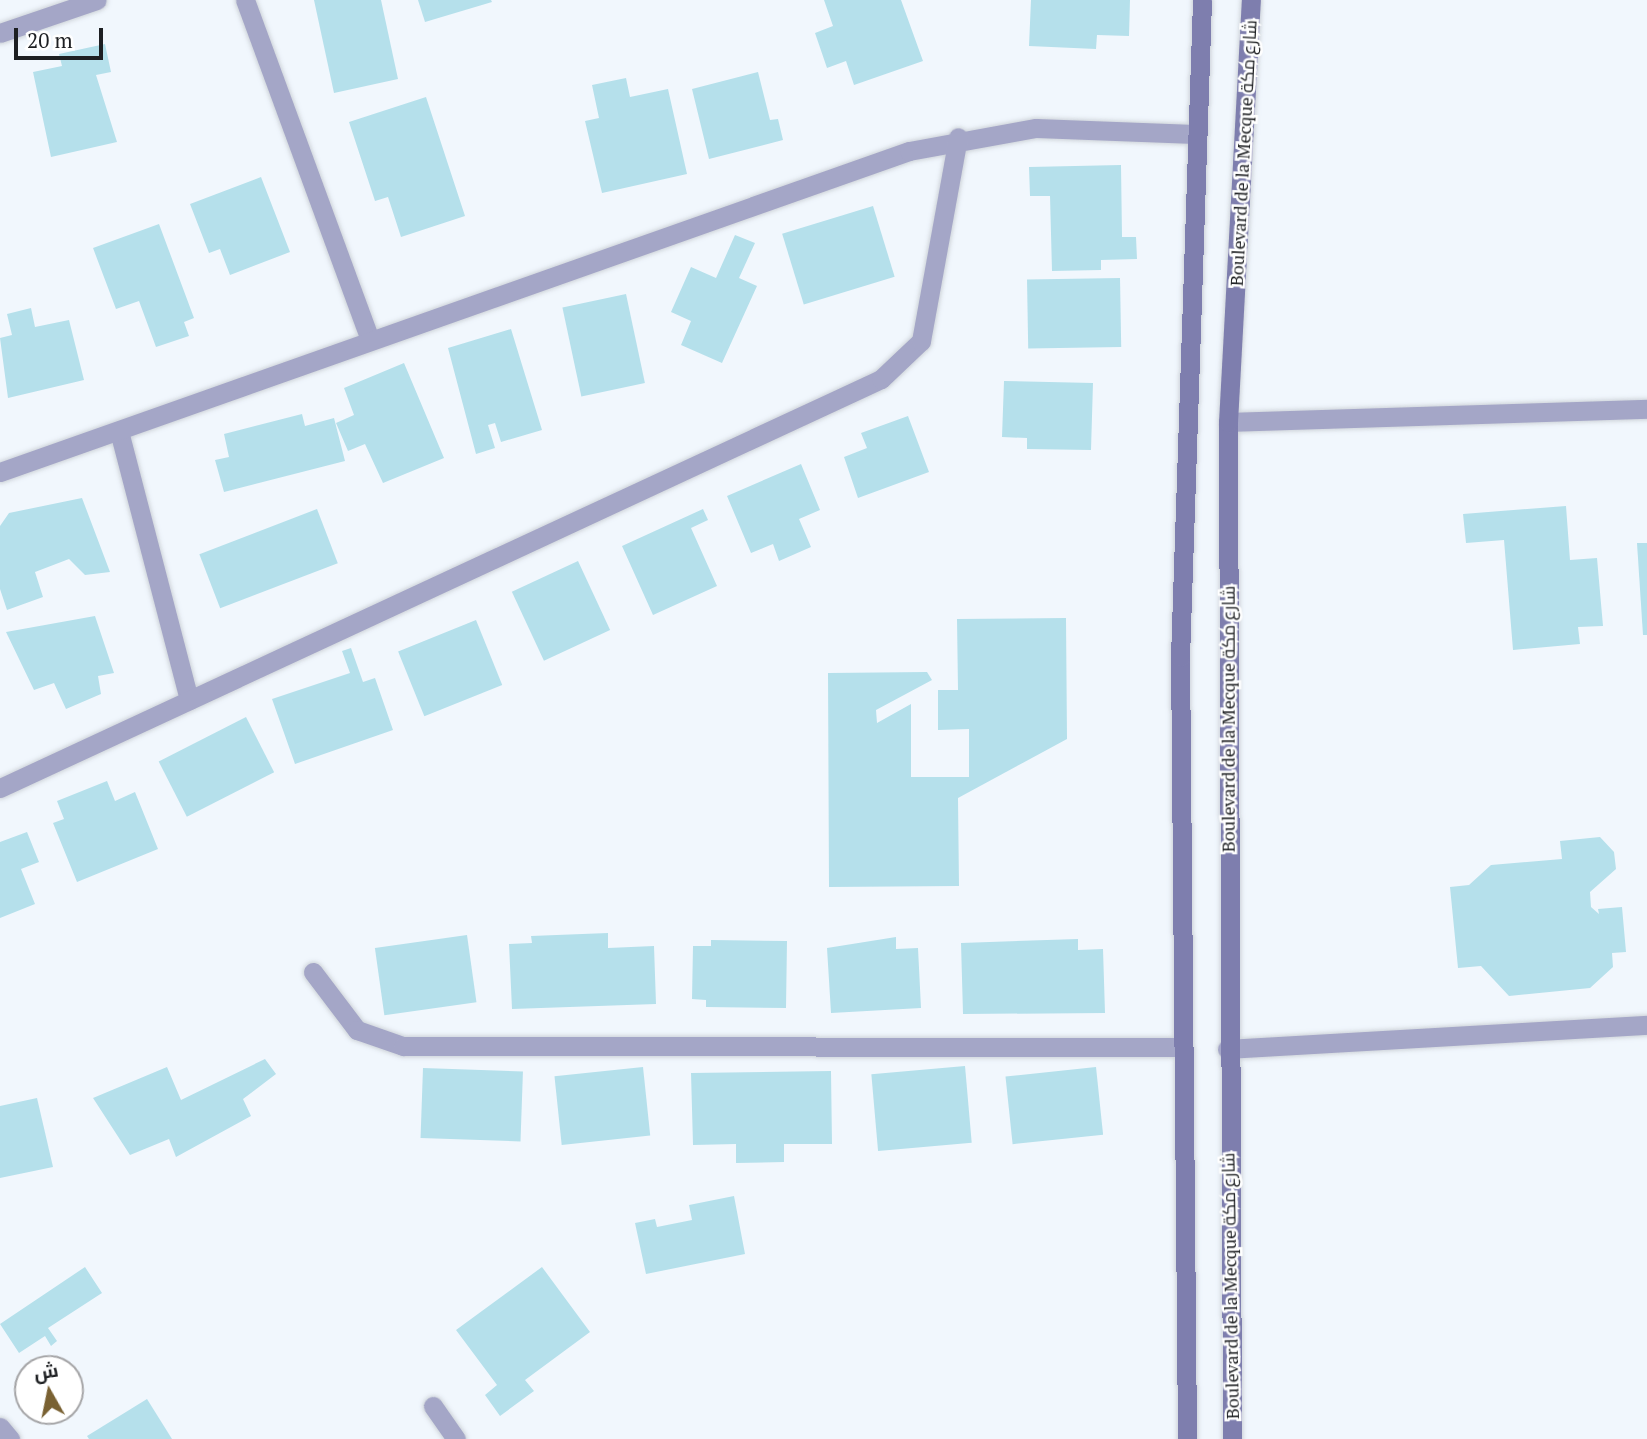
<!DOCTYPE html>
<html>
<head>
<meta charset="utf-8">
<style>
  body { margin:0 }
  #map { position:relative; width:1647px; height:1439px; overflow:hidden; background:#f1f7fd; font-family:"PT Serif",Cairo,serif }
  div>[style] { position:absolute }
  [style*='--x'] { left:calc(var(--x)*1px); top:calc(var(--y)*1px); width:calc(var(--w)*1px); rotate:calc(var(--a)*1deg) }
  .building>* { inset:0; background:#b5e0eb; transform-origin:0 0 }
  .roads { filter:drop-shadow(0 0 2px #cfd4da) drop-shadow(0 0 2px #cfd4da) }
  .minor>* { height:19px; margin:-9.5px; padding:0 9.5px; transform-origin:9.5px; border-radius:9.5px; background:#a4a6c7 }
  .secondary>* { height:19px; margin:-9.5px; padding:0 9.5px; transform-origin:9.5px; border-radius:9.5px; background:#7e7eae }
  span { translate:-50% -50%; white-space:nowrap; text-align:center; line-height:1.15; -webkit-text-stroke:5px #fff; paint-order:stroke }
  .street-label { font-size:18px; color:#1d1f22 }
  .north { position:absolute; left:14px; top:1355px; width:70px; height:70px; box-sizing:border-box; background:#fff; border:2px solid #a5a5a7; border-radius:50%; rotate:351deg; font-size:19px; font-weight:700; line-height:28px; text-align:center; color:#1d1f22 }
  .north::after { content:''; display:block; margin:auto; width:24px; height:32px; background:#796132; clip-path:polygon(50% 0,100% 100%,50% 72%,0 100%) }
  .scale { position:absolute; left:14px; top:28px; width:89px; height:32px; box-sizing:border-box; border:4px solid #1d1f22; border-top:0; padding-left:9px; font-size:21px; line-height:24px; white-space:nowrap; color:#1d1f22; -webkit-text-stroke:5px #fff; paint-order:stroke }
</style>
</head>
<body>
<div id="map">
  <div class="building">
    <i style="clip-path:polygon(314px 0,381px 0,398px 79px,334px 93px)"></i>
    <i style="clip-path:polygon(418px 0,491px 0,492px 2px,425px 22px)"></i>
    <i style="clip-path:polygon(824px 0,901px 0,923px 61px,854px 85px,846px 61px,827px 68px,815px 33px,833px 26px)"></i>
    <i style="clip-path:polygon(1031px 0,1130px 0,1129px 36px,1097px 35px,1096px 49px,1029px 46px)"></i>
    <i style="clip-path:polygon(105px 44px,111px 72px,96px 75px,117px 142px,51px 157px,33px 72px,62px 66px,59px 54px)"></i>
    <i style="clip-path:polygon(758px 72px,770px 120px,778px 119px,783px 140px,709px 159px,692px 89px)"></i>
    <i style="clip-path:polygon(626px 78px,630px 97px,668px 89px,687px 174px,602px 193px,585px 121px,599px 118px,592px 85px)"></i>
    <i style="clip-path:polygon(426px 97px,465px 216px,401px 237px,388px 197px,375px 201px,349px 122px)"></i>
    <i style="clip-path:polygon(1121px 165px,1122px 237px,1136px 237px,1137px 259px,1101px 260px,1101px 270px,1052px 271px,1050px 196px,1030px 196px,1029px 167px)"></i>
    <i style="clip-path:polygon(261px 177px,290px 252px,230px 275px,220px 249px,209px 253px,190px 204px)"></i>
    <i style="left:873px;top:206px;width:74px;height:95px;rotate:73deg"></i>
    <i style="clip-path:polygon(159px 224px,194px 318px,184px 322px,189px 336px,156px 347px,139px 301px,116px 309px,93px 248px)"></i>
    <i style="clip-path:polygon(735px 235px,755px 243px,739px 278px,757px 286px,722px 363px,681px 345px,691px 321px,671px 312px,691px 267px,716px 278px)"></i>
    <i style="left:1120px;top:278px;width:69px;height:93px;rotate:89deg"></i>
    <i style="left:626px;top:294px;width:91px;height:65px;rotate:78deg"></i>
    <i style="clip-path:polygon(31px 308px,35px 327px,69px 320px,84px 380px,8px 398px,0 338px,12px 335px,7px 314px)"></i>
    <i style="clip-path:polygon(511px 329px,542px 430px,501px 442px,495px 423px,488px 425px,495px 448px,476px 454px,448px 348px)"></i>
    <i style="clip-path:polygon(404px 363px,444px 458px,383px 483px,365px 444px,348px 451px,336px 423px,354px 415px,344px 388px)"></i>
    <i style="clip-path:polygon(1004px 381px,1093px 383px,1091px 450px,1027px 449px,1027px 438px,1002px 437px)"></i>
    <i style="clip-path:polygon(302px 414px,305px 426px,334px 418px,345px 461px,224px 492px,215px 460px,229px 457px,224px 434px)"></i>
    <i style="clip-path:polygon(908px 416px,929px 472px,858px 498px,844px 457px,867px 448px,861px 433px)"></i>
    <i style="clip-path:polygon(801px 464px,820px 510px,799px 519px,811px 547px,779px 561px,773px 544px,751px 553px,727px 496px)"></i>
    <i style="clip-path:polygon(82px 498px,110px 572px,85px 575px,69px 559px,35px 572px,43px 597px,7px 610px,0 589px,0 526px,9px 513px)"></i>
    <i style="clip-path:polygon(1566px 506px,1570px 560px,1597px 558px,1603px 626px,1578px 627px,1580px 644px,1513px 650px,1504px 540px,1466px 543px,1463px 514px)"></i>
    <i style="left:317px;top:509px;width:58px;height:126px;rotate:69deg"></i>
    <i style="clip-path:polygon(703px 509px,708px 520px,691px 528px,717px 586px,653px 615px,622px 546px)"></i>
    <i style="clip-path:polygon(1637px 543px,1647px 543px,1647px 635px,1643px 635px)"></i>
    <i style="left:578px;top:561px;width:76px;height:73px;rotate:65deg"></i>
    <i style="clip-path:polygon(95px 616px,114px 673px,98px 676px,101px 694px,66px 709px,54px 683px,34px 690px,6px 632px)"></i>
    <i style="clip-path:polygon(1066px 618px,1067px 739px,958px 798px,959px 886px,829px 887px,828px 673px,927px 672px,932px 680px,876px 710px,877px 723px,911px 704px,911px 777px,969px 777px,969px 729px,938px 730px,938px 690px,958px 690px,957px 619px)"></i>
    <i style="left:476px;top:620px;width:70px;height:84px;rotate:68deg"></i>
    <i style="clip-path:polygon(351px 648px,363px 682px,375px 678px,393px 730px,295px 764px,272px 699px,350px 673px,342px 651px)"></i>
    <i style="left:246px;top:717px;width:62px;height:98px;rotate:63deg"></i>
    <i style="clip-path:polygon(107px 781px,115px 801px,135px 792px,158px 849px,77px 882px,53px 823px,64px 819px,57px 801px)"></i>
    <i style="clip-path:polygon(27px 832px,39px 862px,21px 869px,35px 904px,0 918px,0 842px)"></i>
    <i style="clip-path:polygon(1600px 837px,1614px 852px,1616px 869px,1590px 892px,1591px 907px,1599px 914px,1598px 909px,1622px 907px,1626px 952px,1612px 953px,1613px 967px,1590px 988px,1509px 996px,1481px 966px,1458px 968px,1450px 887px,1469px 885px,1491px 865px,1562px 859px,1560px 841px)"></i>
    <i style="clip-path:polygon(608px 933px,608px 948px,654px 946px,656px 1004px,512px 1009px,509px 944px,532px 943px,531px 936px)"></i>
    <i style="left:467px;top:935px;width:68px;height:93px;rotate:82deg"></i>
    <i style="clip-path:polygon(896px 937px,896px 949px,918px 948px,921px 1008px,831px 1013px,827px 948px)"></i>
    <i style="clip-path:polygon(1078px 939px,1078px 950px,1103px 949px,1105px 1013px,963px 1014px,961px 943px)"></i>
    <i style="clip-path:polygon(711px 940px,787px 941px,786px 1008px,706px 1007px,706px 1000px,692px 999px,693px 946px,711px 946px)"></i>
    <i style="clip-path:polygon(265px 1059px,276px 1074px,243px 1099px,251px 1116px,176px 1157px,169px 1139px,130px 1155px,93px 1098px,167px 1067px,181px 1100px)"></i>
    <i style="left:965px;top:1066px;width:77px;height:94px;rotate:85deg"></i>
    <i style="left:643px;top:1067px;width:69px;height:89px;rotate:84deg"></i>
    <i style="left:1096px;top:1067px;width:68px;height:91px;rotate:84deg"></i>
    <i style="left:423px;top:1068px;width:100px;height:70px;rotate:2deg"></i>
    <i style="clip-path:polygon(831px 1071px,832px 1144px,784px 1144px,784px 1162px,736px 1163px,736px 1144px,693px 1145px,691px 1073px)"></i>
    <i style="clip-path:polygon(37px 1098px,53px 1167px,0 1178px,0 1106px)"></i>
    <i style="clip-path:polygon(734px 1196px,745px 1254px,646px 1274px,635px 1223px,655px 1219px,657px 1227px,692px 1220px,689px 1205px)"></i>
    <i style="clip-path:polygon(85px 1267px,102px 1293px,48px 1328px,57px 1341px,51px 1346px,45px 1336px,19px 1353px,0 1324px)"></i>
    <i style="clip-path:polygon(542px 1267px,590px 1332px,525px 1380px,534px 1391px,500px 1416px,485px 1395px,497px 1385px,456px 1330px)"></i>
    <i style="clip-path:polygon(147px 1399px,172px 1439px,89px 1439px,87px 1436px)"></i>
  </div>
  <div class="roads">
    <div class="minor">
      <i style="--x:245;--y:0;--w:362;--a:69.8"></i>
      <i style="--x:0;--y:33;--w:102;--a:-18.8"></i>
      <i style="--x:1228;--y:422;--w:419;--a:-1.8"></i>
      <i style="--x:119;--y:431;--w:278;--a:75.4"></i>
      <i style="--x:0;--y:472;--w:964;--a:-19.45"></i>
      <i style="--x:909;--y:151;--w:129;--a:-10.3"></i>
      <i style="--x:1036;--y:128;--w:159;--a:2.2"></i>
      <i style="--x:0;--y:788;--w:971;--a:-24.9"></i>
      <i style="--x:881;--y:379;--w:55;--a:-43.5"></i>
      <i style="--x:921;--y:341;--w:207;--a:-79.7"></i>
      <i style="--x:313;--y:972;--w:73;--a:52.8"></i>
      <i style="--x:357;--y:1030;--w:49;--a:19.2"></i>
      <i style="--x:403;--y:1046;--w:779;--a:0.07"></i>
      <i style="--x:1227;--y:1049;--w:421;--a:-3.3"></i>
      <i style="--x:433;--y:1406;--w:40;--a:55.1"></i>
      <i style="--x:0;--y:1427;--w:16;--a:50"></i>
    </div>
    <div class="secondary">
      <i style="--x:1187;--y:1439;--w:782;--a:-90.51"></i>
      <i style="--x:1180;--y:657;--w:657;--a:-88.08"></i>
      <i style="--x:1232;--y:1439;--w:1017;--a:-90.23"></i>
      <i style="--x:1228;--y:422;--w:423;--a:-86.9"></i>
    </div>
  </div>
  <div class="street-label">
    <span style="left:1243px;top:153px;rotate:-87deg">Boulevard de la Mecque شارع مكة</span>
    <span style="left:1228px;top:719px;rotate:-90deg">Boulevard de la Mecque شارع مكة</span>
    <span style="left:1230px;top:1286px;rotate:-91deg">Boulevard de la Mecque شارع مكة</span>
  </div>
  <div class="north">ش</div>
  <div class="scale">20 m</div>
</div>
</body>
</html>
